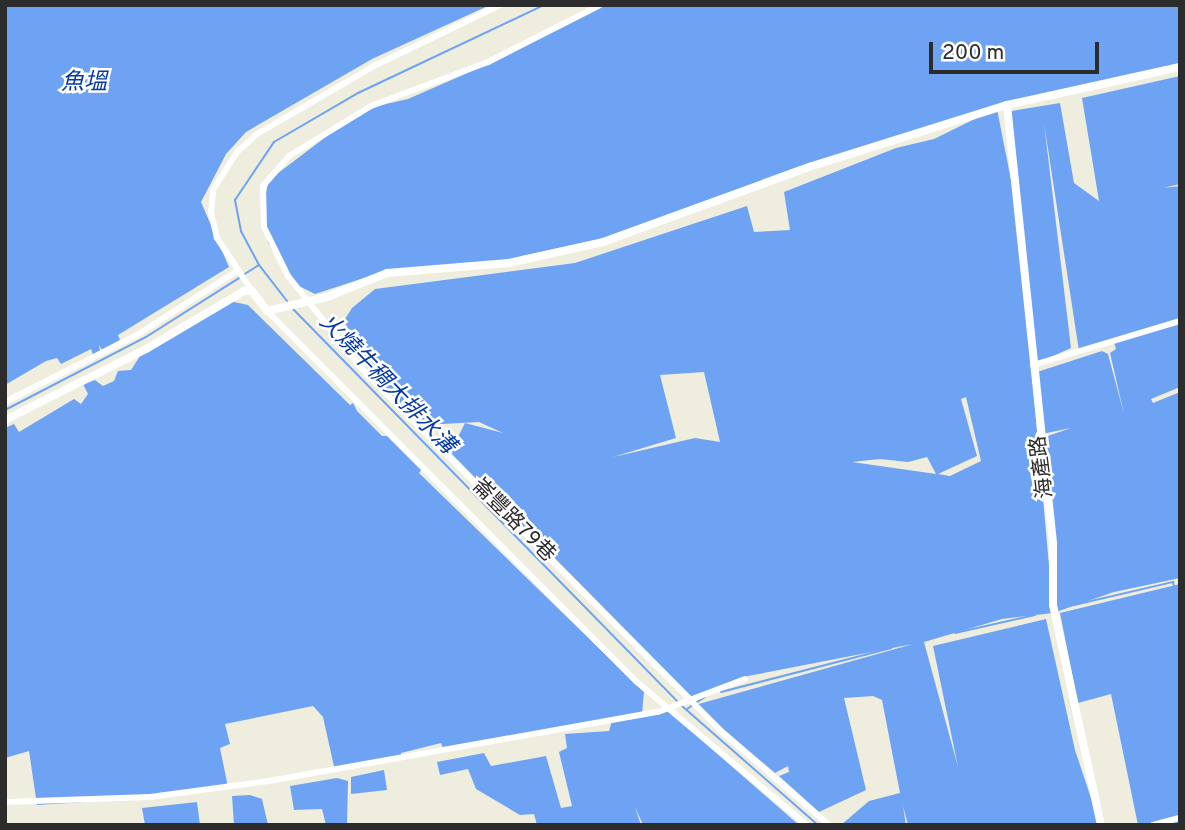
<!DOCTYPE html>
<html>
<head>
<meta charset="utf-8">
<style>
  body { margin:0 }
  #map { position:relative; width:1185px; height:830px; overflow:hidden; background:#eeedde; font-family:Overpass,"Noto Sans TC",sans-serif }
  div>[style] { position:absolute }
  [style*='--x'] { left:calc(var(--x)*1px); top:calc(var(--y)*1px); width:calc(var(--w)*1px); rotate:calc(var(--a)*1deg) }
  .water>* { inset:0; background:#6ea3f4 }
  .stream>* { height:2px; margin:-1px; padding:0 1px; transform-origin:1px; border-radius:1px; background:#6ea3f4 }
  .minor>* { height:6px; margin:-3px; padding:0 3px; transform-origin:3px; border-radius:3px; background:#fff }
  .tertiary>* { height:8px; margin:-4px; padding:0 4px; transform-origin:4px; border-radius:4px; background:#fff }
  span { translate:-50% -50%; white-space:nowrap; text-align:center; line-height:1.15; -webkit-text-stroke:5px #fff; paint-order:stroke }
  .street-label { font-size:21px; color:#2c2c2c }
  .water-label { font-size:23px; color:#083aa5; font-style:italic }
  .frame { position:absolute; inset:0; border:7px solid #2c2c2c; pointer-events:none }
  .scale { position:absolute; left:929px; top:42px; width:170px; height:32px; box-sizing:border-box; border:4px solid #2c2c2c; border-top:0; padding-left:9px; font-size:21px; line-height:24px; white-space:nowrap; color:#2c2c2c; -webkit-text-stroke:5px #fff; paint-order:stroke }
</style>
</head>
<body>
<div id="map">
  <div class="water">
    <i style="clip-path:polygon(5px 5px,490px 5px,372px 59px,246px 132px,226px 154px,201px 202px,229px 267px,118px 335px,120px 340px,102px 350px,99px 345px,100px 351px,93px 355px,91px 349px,61px 364px,57px 358px,46px 361px,5px 385px)"></i>
    <i style="clip-path:polygon(evenodd,604px 5px,1180px 5px,1180px 63px,997px 109px,1012px 185px,1006px 112px,1060px 103px,1074px 183px,1099px 201px,1082px 98px,1180px 76px,1180px 184px,1163px 188px,1180px 186px,1180px 387px,1151px 399px,1153px 403px,1180px 392px,1180px 578px,1114px 592px,1053px 613px,1002px 619px,924px 642px,958px 767px,933px 646px,1046px 619px,1075px 750px,1100px 825px,908px 825px,903px 806px,906px 825px,841px 825px,869px 801px,900px 793px,882px 700px,873px 696px,844px 698px,866px 790px,819px 812px,779px 776px,789px 772px,788px 766px,775px 773px,695px 705px,913px 644px,748px 676px,694px 699px,441px 443px,459px 435px,465px 423px,503px 433px,479px 422px,423px 425px,405px 408px,401px 409px,349px 345px,345px 319px,352px 308px,375px 289px,575px 263px,747px 206px,754px 232px,790px 230px,784px 192px,896px 148px,934px 139px,991px 111px,827px 161px,628px 233px,522px 256px,523px 262px,370px 276px,315px 294px,295px 284px,268px 243px,261px 214px,269px 180px,331px 133px,373px 107px,408px 99px,472px 71px,604px 5px,1044px 123px,1079px 351px,1114px 342px,1116px 349px,1110px 353px,1124px 414px,1108px 354px,1102px 351px,1037px 372px,1042px 434px,1071px 428px,1039px 439px,1052px 549px,1052px 599px,1027px 319px,1033px 365px,1071px 348px,1044px 123px,604px 5px,704px 372px,720px 442px,695px 438px,613px 457px,676px 438px,660px 375px,704px 372px,604px 5px,966px 397px,981px 461px,950px 476px,938px 474px,977px 456px,961px 399px,966px 397px,604px 5px,927px 457px,936px 474px,852px 462px,880px 459px,908px 462px,927px 457px)"></i>
    <i style="clip-path:polygon(229px 301px,248px 305px,350px 405px,353px 403px,357px 411px,382px 436px,387px 436px,421px 470px,419px 473px,644px 692px,642px 714px,666px 709px,799px 825px,643px 825px,635px 807px,641px 825px,537px 825px,534px 814px,520px 815px,476px 789px,468px 769px,440px 775px,437px 762px,484px 753px,491px 766px,546px 756px,561px 808px,572px 806px,559px 752px,567px 748px,565px 734px,609px 731px,612px 721px,444px 751px,441px 743px,401px 753px,401px 758px,335px 771px,323px 717px,313px 706px,225px 724px,230px 744px,220px 748px,228px 787px,165px 797px,37px 805px,29px 751px,5px 758px,5px 428px,14px 424px,19px 432px,74px 399px,81px 404px,88px 394px,83px 384px,95px 380px,103px 386px,114px 381px,118px 371px,131px 370px,140px 356px)"></i>
    <i style="clip-path:polygon(1180px 584px,1180px 825px,1138px 825px,1111px 694px,1078px 703px,1060px 613px)"></i>
    <i style="clip-path:polygon(384px 770px,387px 790px,351px 794px,351px 777px)"></i>
    <i style="clip-path:polygon(337px 778px,348px 781px,347px 825px,326px 825px,322px 809px,294px 810px,290px 786px)"></i>
    <i style="clip-path:polygon(250px 795px,262px 799px,268px 825px,234px 825px,232px 796px)"></i>
    <i style="clip-path:polygon(197px 802px,200px 825px,145px 825px,142px 808px)"></i>
  </div>
  <div class="stream">
    <i style="--x:243;--y:275;--w:19;--a:-32"></i>
    <i style="--x:287;--y:301;--w:46;--a:-127.9"></i>
    <i style="--x:259;--y:265;--w:38;--a:-118"></i>
    <i style="--x:241;--y:231;--w:32;--a:-101"></i>
    <i style="--x:235;--y:200;--w:70;--a:-56.1"></i>
    <i style="--x:274;--y:142;--w:97;--a:-30.3"></i>
    <i style="--x:358;--y:93;--w:206;--a:-25.3"></i>
    <i style="--x:293;--y:309;--w:550;--a:45.59"></i>
    <i style="--x:5;--y:410;--w:159;--a:-27.4"></i>
    <i style="--x:146;--y:337;--w:110;--a:-32.4"></i>
    <i style="--x:1074;--y:605;--w:102;--a:-13.1"></i>
    <i style="--x:1173;--y:582;--w:5;--a:79"></i>
    <i style="--x:955;--y:633;--w:82;--a:-12.7"></i>
    <i style="--x:721;--y:692;--w:176;--a:-14.5"></i>
    <i style="--x:682;--y:706;--w:181;--a:41.2"></i>
    <i style="--x:687;--y:709;--w:22;--a:-34"></i>
  </div>
  <div class="minor">
    <i style="--x:600;--y:5;--w:126;--a:153"></i>
    <i style="--x:488;--y:62;--w:125;--a:159.4"></i>
    <i style="--x:371;--y:106;--w:96;--a:148.6"></i>
    <i style="--x:289;--y:156;--w:40;--a:131"></i>
    <i style="--x:263;--y:186;--w:41;--a:88.6"></i>
    <i style="--x:264;--y:227;--w:55;--a:63.9"></i>
    <i style="--x:288;--y:276;--w:120;--a:51.4"></i>
    <i style="--x:363;--y:370;--w:508;--a:45.24"></i>
    <i style="--x:721;--y:731;--w:143;--a:41"></i>
    <i style="--x:252;--y:291;--w:64;--a:-123.4"></i>
    <i style="--x:217;--y:238;--w:26;--a:-103"></i>
    <i style="--x:211;--y:213;--w:23;--a:-85"></i>
    <i style="--x:213;--y:190;--w:45;--a:-57.7"></i>
    <i style="--x:237;--y:152;--w:27;--a:-42"></i>
    <i style="--x:257;--y:134;--w:135;--a:-30.2"></i>
    <i style="--x:374;--y:66;--w:140;--a:-25.8"></i>
    <i style="--x:267;--y:311;--w:524;--a:45.08"></i>
    <i style="--x:637;--y:682;--w:222;--a:40.1"></i>
    <i style="--x:1033;--y:365;--w:153;--a:-16.7"></i>
    <i style="--x:5;--y:402;--w:148;--a:-26.9"></i>
    <i style="--x:137;--y:335;--w:119;--a:-32.6"></i>
    <i style="--x:5;--y:802;--w:145;--a:-2"></i>
    <i style="--x:150;--y:797;--w:120;--a:-7.7"></i>
    <i style="--x:269;--y:781;--w:395;--a:-10.1"></i>
    <i style="--x:658;--y:712;--w:93;--a:-20.8"></i>
    <i style="--x:1153;--y:825;--w:28;--a:-15"></i>
  </div>
  <div class="tertiary">
    <i style="--x:1007;--y:105;--w:441;--a:84"></i>
    <i style="--x:1053;--y:544;--w:61;--a:90"></i>
    <i style="--x:1053;--y:605;--w:225;--a:77.7"></i>
    <i style="--x:5;--y:420;--w:158;--a:-26.7"></i>
    <i style="--x:146;--y:349;--w:114;--a:-30.6"></i>
    <i style="--x:244;--y:291;--w:8;--a:0"></i>
    <i style="--x:252;--y:291;--w:25;--a:53"></i>
    <i style="--x:267;--y:311;--w:62;--a:-13.1"></i>
    <i style="--x:327;--y:297;--w:65;--a:-21.8"></i>
    <i style="--x:387;--y:273;--w:122;--a:-4.7"></i>
    <i style="--x:509;--y:263;--w:96;--a:-12.6"></i>
    <i style="--x:603;--y:242;--w:222;--a:-20"></i>
    <i style="--x:812;--y:166;--w:204;--a:-17.4"></i>
    <i style="--x:1007;--y:105;--w:177;--a:-12.4"></i>
  </div>
  <div class="street-label">
    <span style="left:1043px;top:467px;rotate:-97deg">海產路</span>
    <span style="left:513px;top:521px;rotate:45deg">崙豐路79巷</span>
  </div>
  <div class="water-label">
    <span style="left:84px;top:84px">魚塭</span>
    <span style="left:386px;top:385px;rotate:46deg">火燒牛稠大排水溝</span>
  </div>
  <div class="frame"></div>
  <div class="scale">200 m</div>
</div>
</body>
</html>
